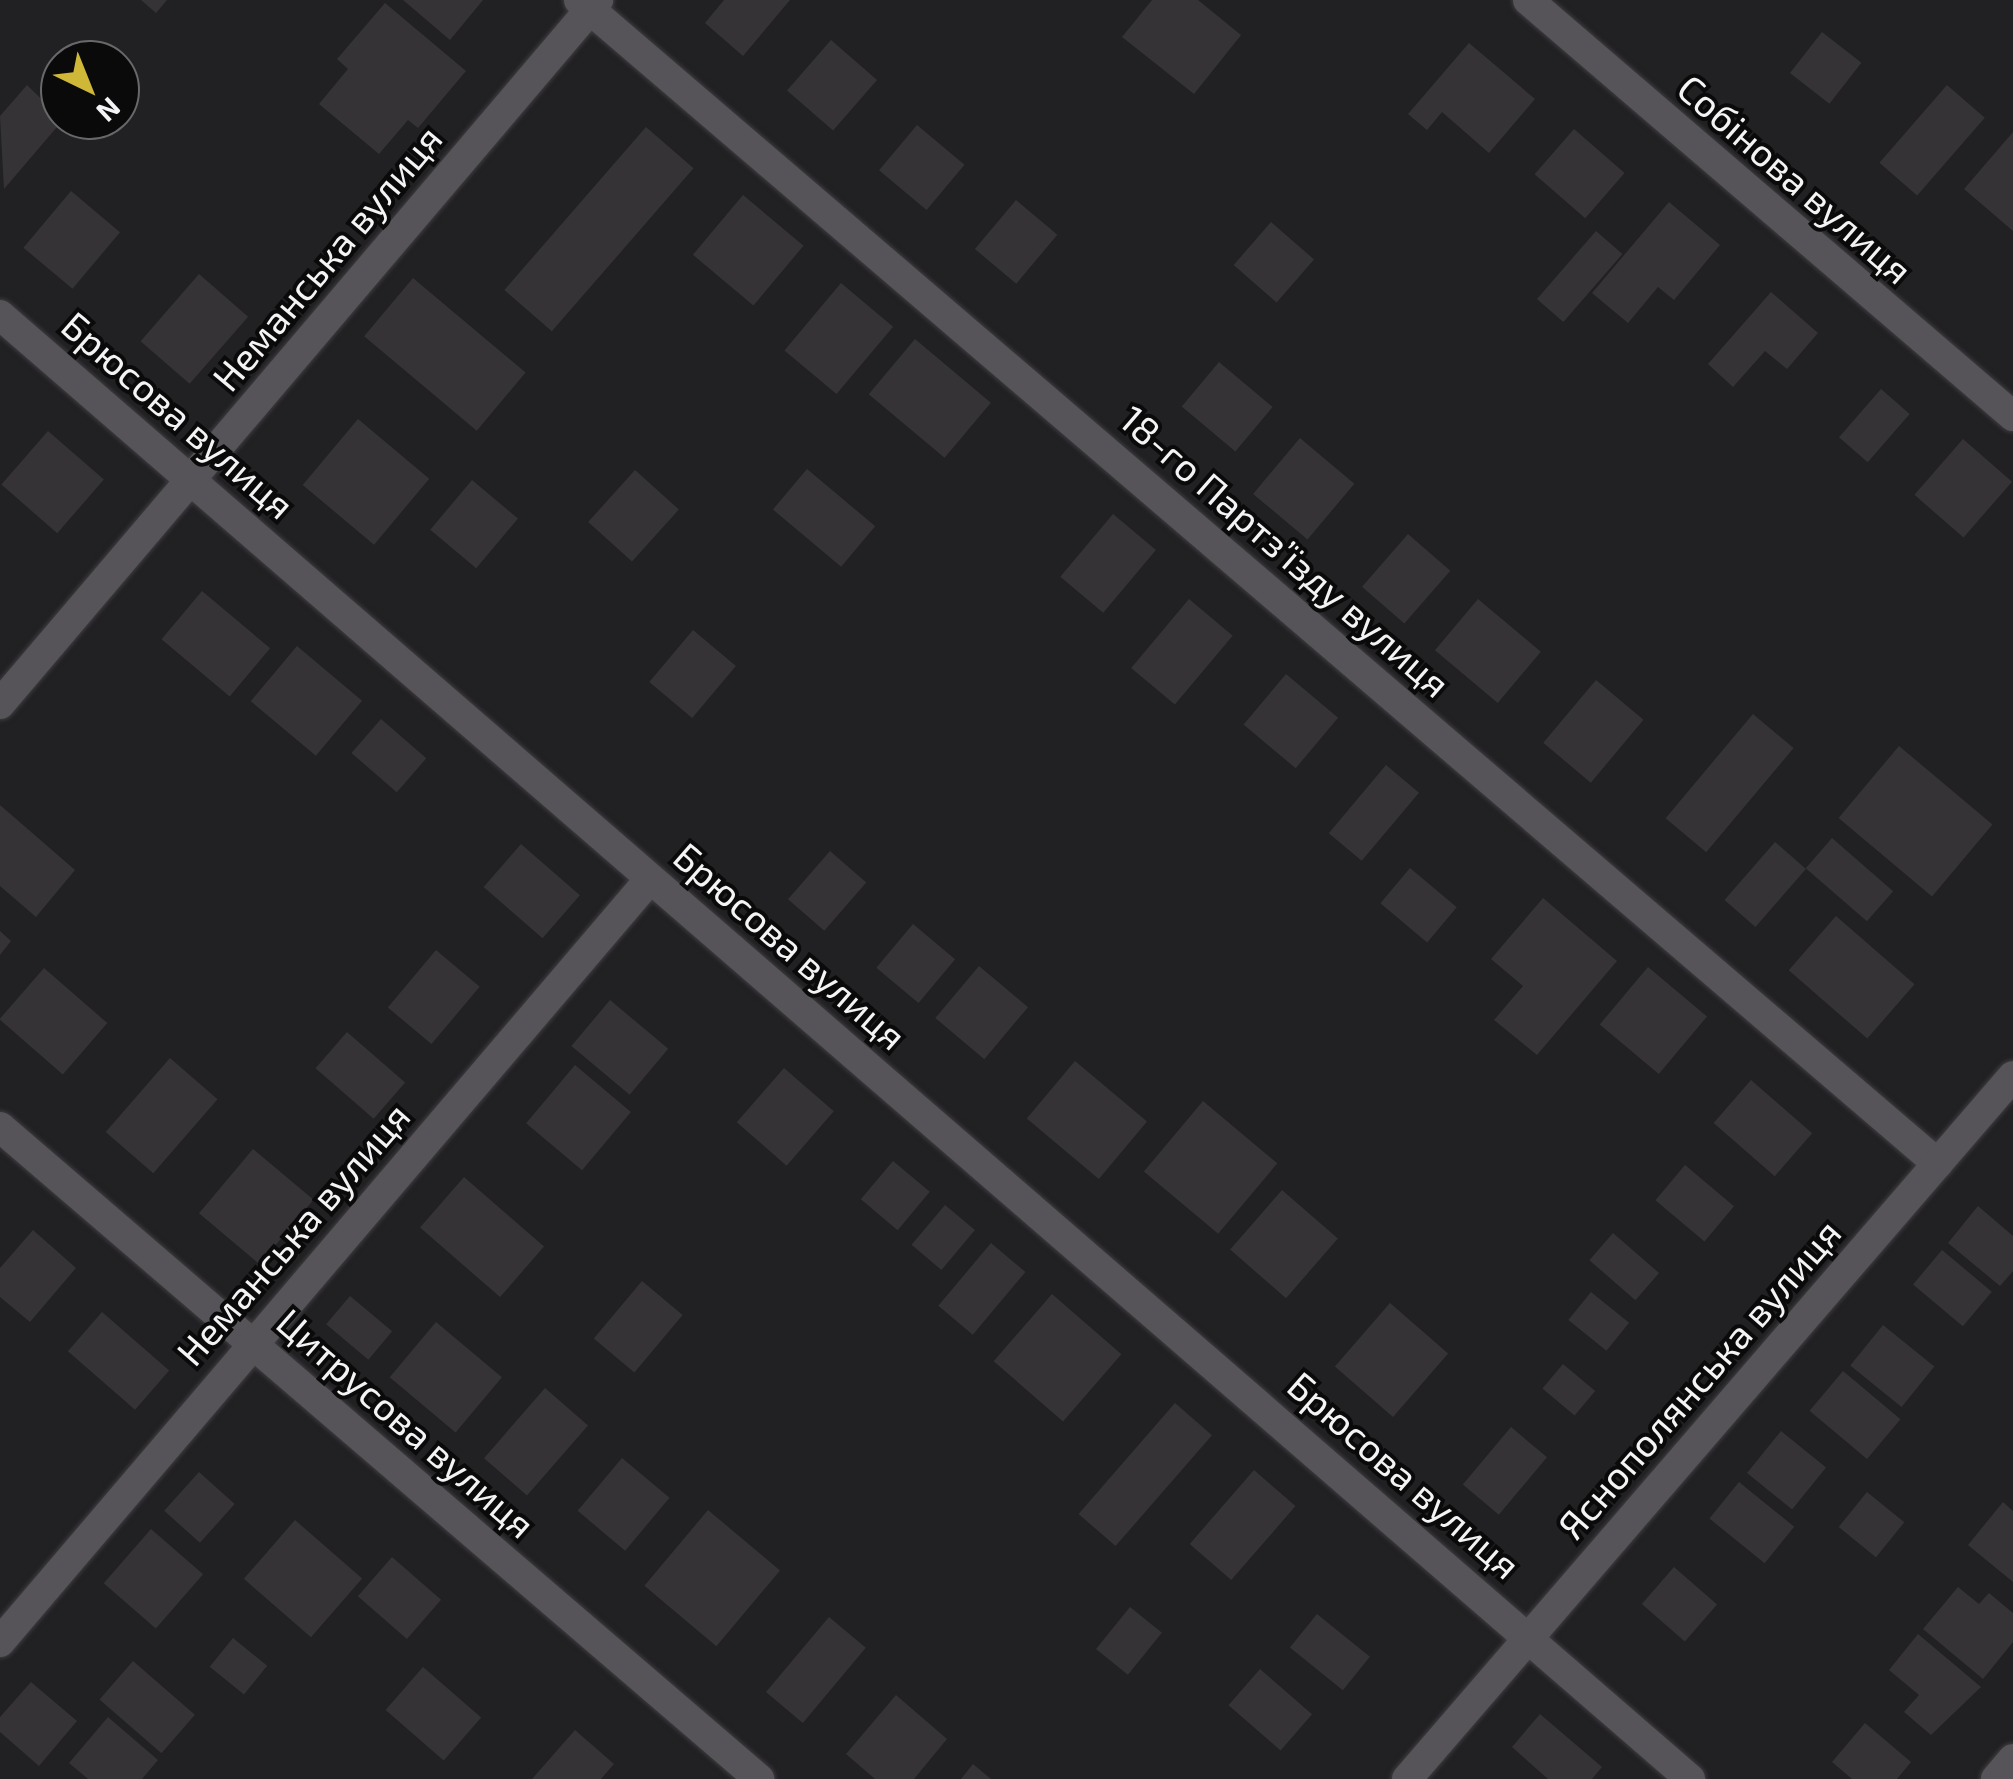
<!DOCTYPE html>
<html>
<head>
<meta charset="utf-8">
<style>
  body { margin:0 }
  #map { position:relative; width:2013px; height:1779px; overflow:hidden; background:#212023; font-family:"Exo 2",sans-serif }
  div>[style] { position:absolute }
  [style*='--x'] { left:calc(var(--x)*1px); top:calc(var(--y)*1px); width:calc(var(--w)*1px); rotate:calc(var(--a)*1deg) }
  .building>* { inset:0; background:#353336; transform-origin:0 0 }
  .roads { filter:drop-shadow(0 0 2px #3e3c3f) drop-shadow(0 0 2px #3e3c3f) }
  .street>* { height:30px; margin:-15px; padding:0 15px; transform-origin:15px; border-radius:15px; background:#565458 }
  span { translate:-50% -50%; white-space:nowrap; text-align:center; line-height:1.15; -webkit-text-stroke:8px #0b0a0b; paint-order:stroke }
  .street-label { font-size:38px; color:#f4f3f5 }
  .north { position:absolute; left:40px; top:40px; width:100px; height:100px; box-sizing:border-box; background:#0b0a0b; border:2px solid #686769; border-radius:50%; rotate:137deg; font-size:28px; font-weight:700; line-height:40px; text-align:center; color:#f4f3f5 }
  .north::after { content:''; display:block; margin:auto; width:35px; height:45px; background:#cfb837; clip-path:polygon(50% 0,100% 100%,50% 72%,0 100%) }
</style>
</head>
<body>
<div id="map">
  <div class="building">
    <i style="clip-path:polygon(141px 0,167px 0,156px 13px)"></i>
    <i style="clip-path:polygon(403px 0,483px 0,450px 40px)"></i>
    <i style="clip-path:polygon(724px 0,790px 0,743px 56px,705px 23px)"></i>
    <i style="clip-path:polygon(1152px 0,1198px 0,1241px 35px,1194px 94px,1122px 37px)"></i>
    <i style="clip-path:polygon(385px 3px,466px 71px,418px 128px,408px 120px,379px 154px,319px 104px,348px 69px,337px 59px)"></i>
    <i style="left:1822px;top:32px;width:50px;height:52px;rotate:38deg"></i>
    <i style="left:831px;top:40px;width:61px;height:67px;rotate:41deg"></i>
    <i style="clip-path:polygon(1469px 43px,1535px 99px,1489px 153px,1442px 112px,1427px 130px,1408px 114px)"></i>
    <i style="clip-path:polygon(27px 85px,63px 120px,4px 189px,0 116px)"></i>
    <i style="left:1947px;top:85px;width:50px;height:103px;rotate:41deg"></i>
    <i style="left:917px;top:125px;width:62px;height:59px;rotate:40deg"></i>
    <i style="left:646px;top:127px;width:63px;height:216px;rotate:41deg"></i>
    <i style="left:1574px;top:129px;width:67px;height:60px;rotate:41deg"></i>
    <i style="clip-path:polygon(2013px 132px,2013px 231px,1964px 189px)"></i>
    <i style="left:71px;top:191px;width:64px;height:74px;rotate:40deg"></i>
    <i style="left:743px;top:195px;width:79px;height:78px;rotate:40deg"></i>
    <i style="left:1016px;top:200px;width:54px;height:64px;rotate:40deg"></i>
    <i style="clip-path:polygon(1669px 202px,1720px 245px,1674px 300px,1658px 287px,1628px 323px,1592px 293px)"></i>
    <i style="left:1271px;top:222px;width:57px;height:57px;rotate:41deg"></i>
    <i style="left:1596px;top:231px;width:35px;height:90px;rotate:41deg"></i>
    <i style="left:199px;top:274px;width:65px;height:89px;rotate:41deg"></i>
    <i style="left:413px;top:278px;width:147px;height:76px;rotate:40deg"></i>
    <i style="left:841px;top:283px;width:68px;height:88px;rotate:40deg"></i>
    <i style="clip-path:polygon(1771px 292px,1818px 333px,1787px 369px,1765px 351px,1733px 387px,1708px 364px)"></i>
    <i style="left:915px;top:339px;width:99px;height:72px;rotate:40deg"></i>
    <i style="left:1219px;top:362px;width:70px;height:58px;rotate:40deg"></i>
    <i style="left:1881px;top:389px;width:38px;height:64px;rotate:41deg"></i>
    <i style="left:358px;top:419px;width:93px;height:86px;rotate:40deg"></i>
    <i style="left:48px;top:431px;width:74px;height:71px;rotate:41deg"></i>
    <i style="left:1300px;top:438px;width:71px;height:73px;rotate:40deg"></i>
    <i style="left:1963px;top:439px;width:65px;height:74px;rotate:41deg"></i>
    <i style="left:807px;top:469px;width:89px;height:53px;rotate:40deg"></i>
    <i style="left:635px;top:470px;width:59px;height:70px;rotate:42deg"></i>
    <i style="left:472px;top:480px;width:60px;height:65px;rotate:40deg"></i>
    <i style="left:1113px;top:514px;width:56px;height:82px;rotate:40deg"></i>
    <i style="left:1408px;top:534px;width:56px;height:70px;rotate:41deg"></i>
    <i style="left:202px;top:591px;width:89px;height:63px;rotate:40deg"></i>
    <i style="left:1189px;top:599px;width:57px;height:90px;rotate:40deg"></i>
    <i style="left:1478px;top:599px;width:82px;height:67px;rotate:40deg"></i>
    <i style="left:693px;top:630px;width:56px;height:68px;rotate:40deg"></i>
    <i style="left:297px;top:646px;width:85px;height:72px;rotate:40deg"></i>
    <i style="left:1286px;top:674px;width:68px;height:66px;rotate:40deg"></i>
    <i style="left:1596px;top:680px;width:62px;height:82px;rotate:40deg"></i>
    <i style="left:1753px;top:714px;width:53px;height:136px;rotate:40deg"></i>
    <i style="left:381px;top:719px;width:60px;height:45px;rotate:41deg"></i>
    <i style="left:1899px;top:746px;width:122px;height:94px;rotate:40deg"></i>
    <i style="left:1386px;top:765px;width:43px;height:89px;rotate:40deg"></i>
    <i style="clip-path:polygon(0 805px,75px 870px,36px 917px,0 886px)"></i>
    <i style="left:1832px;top:838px;width:81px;height:40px;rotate:41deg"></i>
    <i style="left:1775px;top:842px;width:41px;height:77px;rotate:41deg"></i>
    <i style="left:521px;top:844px;width:78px;height:57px;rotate:41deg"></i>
    <i style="left:830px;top:851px;width:48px;height:64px;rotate:41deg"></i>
    <i style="left:1410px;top:868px;width:61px;height:46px;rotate:40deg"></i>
    <i style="clip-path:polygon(1543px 898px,1617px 961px,1537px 1055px,1494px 1020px,1523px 986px,1491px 959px)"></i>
    <i style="left:1836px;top:916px;width:104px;height:72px;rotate:41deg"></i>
    <i style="left:913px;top:924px;width:55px;height:57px;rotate:40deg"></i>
    <i style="clip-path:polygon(0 931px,11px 941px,0 955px)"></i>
    <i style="left:436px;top:950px;width:57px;height:75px;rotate:40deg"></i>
    <i style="left:979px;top:966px;width:64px;height:68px;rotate:40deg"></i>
    <i style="left:1648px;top:967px;width:77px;height:75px;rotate:40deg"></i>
    <i style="left:44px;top:968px;width:84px;height:68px;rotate:41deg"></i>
    <i style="left:610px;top:1000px;width:76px;height:60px;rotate:40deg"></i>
    <i style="left:347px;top:1032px;width:77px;height:48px;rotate:41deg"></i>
    <i style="left:170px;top:1058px;width:63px;height:98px;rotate:41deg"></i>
    <i style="left:1075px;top:1061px;width:94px;height:75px;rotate:40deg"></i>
    <i style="left:575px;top:1065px;width:73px;height:76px;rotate:40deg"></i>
    <i style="left:784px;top:1068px;width:66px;height:72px;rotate:41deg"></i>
    <i style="left:1751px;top:1080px;width:81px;height:57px;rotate:41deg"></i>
    <i style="left:1203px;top:1101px;width:97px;height:92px;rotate:40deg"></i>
    <i style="left:253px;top:1149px;width:79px;height:84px;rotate:40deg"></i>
    <i style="left:893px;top:1161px;width:48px;height:50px;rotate:40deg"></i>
    <i style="left:1685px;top:1165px;width:64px;height:46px;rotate:40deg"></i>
    <i style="left:464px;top:1177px;width:106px;height:67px;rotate:41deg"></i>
    <i style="left:1282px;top:1190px;width:74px;height:79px;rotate:41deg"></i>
    <i style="left:945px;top:1205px;width:39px;height:52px;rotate:40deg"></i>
    <i style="clip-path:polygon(1978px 1206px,2013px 1236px,2013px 1271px,2000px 1286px,1948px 1243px)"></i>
    <i style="clip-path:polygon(33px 1230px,76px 1268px,30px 1322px,0 1297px,0 1268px)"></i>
    <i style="left:1613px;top:1233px;width:61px;height:36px;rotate:41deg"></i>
    <i style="left:991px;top:1243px;width:45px;height:82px;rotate:40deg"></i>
    <i style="left:1942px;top:1250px;width:65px;height:45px;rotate:40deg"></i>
    <i style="left:642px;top:1281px;width:53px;height:75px;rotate:40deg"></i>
    <i style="left:1591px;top:1292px;width:49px;height:36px;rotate:39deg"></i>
    <i style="left:1052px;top:1294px;width:92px;height:89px;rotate:41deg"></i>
    <i style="left:350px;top:1296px;width:55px;height:37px;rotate:40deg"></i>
    <i style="left:1390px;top:1303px;width:77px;height:84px;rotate:41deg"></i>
    <i style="left:102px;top:1312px;width:89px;height:52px;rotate:41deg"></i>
    <i style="left:436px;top:1322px;width:86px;height:72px;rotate:40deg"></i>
    <i style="left:1883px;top:1325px;width:66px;height:52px;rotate:39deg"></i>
    <i style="left:1563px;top:1364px;width:42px;height:32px;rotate:40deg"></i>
    <i style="left:1843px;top:1371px;width:75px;height:52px;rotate:40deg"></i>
    <i style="left:545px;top:1388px;width:57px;height:93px;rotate:41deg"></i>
    <i style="left:1175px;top:1403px;width:49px;height:147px;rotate:41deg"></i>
    <i style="left:1511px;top:1427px;width:47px;height:75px;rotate:40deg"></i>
    <i style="left:1781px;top:1431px;width:58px;height:54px;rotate:39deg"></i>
    <i style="left:622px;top:1458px;width:62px;height:69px;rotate:40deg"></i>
    <i style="left:1254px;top:1470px;width:55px;height:98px;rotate:41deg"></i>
    <i style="left:199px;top:1472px;width:48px;height:52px;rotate:42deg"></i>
    <i style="left:1739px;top:1482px;width:71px;height:47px;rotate:39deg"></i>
    <i style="left:1867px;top:1492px;width:48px;height:45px;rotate:39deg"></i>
    <i style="clip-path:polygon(2003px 1502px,2013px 1511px,2013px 1582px,1968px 1545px)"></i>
    <i style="left:708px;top:1510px;width:94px;height:99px;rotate:40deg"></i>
    <i style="left:295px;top:1520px;width:89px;height:78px;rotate:41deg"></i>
    <i style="left:151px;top:1529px;width:69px;height:72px;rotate:41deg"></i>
    <i style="left:392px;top:1557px;width:65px;height:52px;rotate:41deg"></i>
    <i style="left:1674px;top:1567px;width:57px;height:49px;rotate:41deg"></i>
    <i style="clip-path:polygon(1958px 1587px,1979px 1604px,1989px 1593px,2013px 1613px,2013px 1642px,1983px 1679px,1923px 1629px)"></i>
    <i style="left:1130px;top:1607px;width:41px;height:54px;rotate:39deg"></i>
    <i style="left:1317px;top:1614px;width:68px;height:43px;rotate:39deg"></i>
    <i style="left:829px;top:1617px;width:48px;height:98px;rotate:40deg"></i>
    <i style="clip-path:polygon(1918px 1634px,1981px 1687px,1931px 1735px,1904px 1712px,1919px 1695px,1889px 1670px)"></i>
    <i style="left:233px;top:1638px;width:44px;height:37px;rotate:39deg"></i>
    <i style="left:133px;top:1661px;width:82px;height:51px;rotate:41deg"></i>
    <i style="left:423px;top:1667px;width:77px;height:57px;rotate:41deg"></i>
    <i style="left:1260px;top:1669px;width:69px;height:48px;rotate:41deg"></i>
    <i style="clip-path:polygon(31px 1682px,77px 1721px,39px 1766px,0 1732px,0 1717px)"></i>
    <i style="clip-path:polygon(896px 1695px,947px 1739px,914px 1779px,875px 1779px,846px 1754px)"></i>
    <i style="clip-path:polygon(1540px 1714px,1602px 1767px,1592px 1779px,1548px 1779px,1512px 1747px)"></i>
    <i style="clip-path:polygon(108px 1717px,158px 1760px,142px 1779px,88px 1779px,69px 1763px)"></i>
    <i style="clip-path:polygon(1865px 1723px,1911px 1762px,1897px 1779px,1852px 1779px,1832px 1762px)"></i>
    <i style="clip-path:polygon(575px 1730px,614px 1764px,601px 1779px,532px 1779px)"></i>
    <i style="clip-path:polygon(973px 1764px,991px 1779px,961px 1779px)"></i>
  </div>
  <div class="roads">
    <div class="street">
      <i style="--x:579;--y:0;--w:1789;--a:40.58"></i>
      <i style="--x:1528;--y:0;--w:639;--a:40.62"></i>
      <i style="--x:0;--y:315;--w:2236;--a:40.9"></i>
      <i style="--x:0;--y:704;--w:924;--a:-49.65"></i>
      <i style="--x:0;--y:1127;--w:1001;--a:40.66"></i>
      <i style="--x:0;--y:1642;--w:1002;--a:-49.57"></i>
      <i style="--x:1407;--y:1779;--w:928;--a:-49.24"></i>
      <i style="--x:1996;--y:1779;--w:26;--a:-50"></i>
    </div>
  </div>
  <div class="street-label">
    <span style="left:1795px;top:179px;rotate:41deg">Собінова вулиця</span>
    <span style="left:327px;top:258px;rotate:-50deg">Неманська вулиця</span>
    <span style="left:178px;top:415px;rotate:41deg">Брюсова вулиця</span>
    <span style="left:1285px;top:551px;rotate:41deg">18-го Партз’їзду вулиця</span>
    <span style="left:790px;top:946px;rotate:41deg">Брюсова вулиця</span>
    <span style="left:293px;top:1234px;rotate:-49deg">Неманська вулиця</span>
    <span style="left:1699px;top:1379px;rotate:-49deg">Яснополянська вулиця</span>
    <span style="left:406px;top:1423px;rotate:41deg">Цитрусова вулиця</span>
    <span style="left:1404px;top:1475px;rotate:41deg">Брюсова вулиця</span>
  </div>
  <div class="north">N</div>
</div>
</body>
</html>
